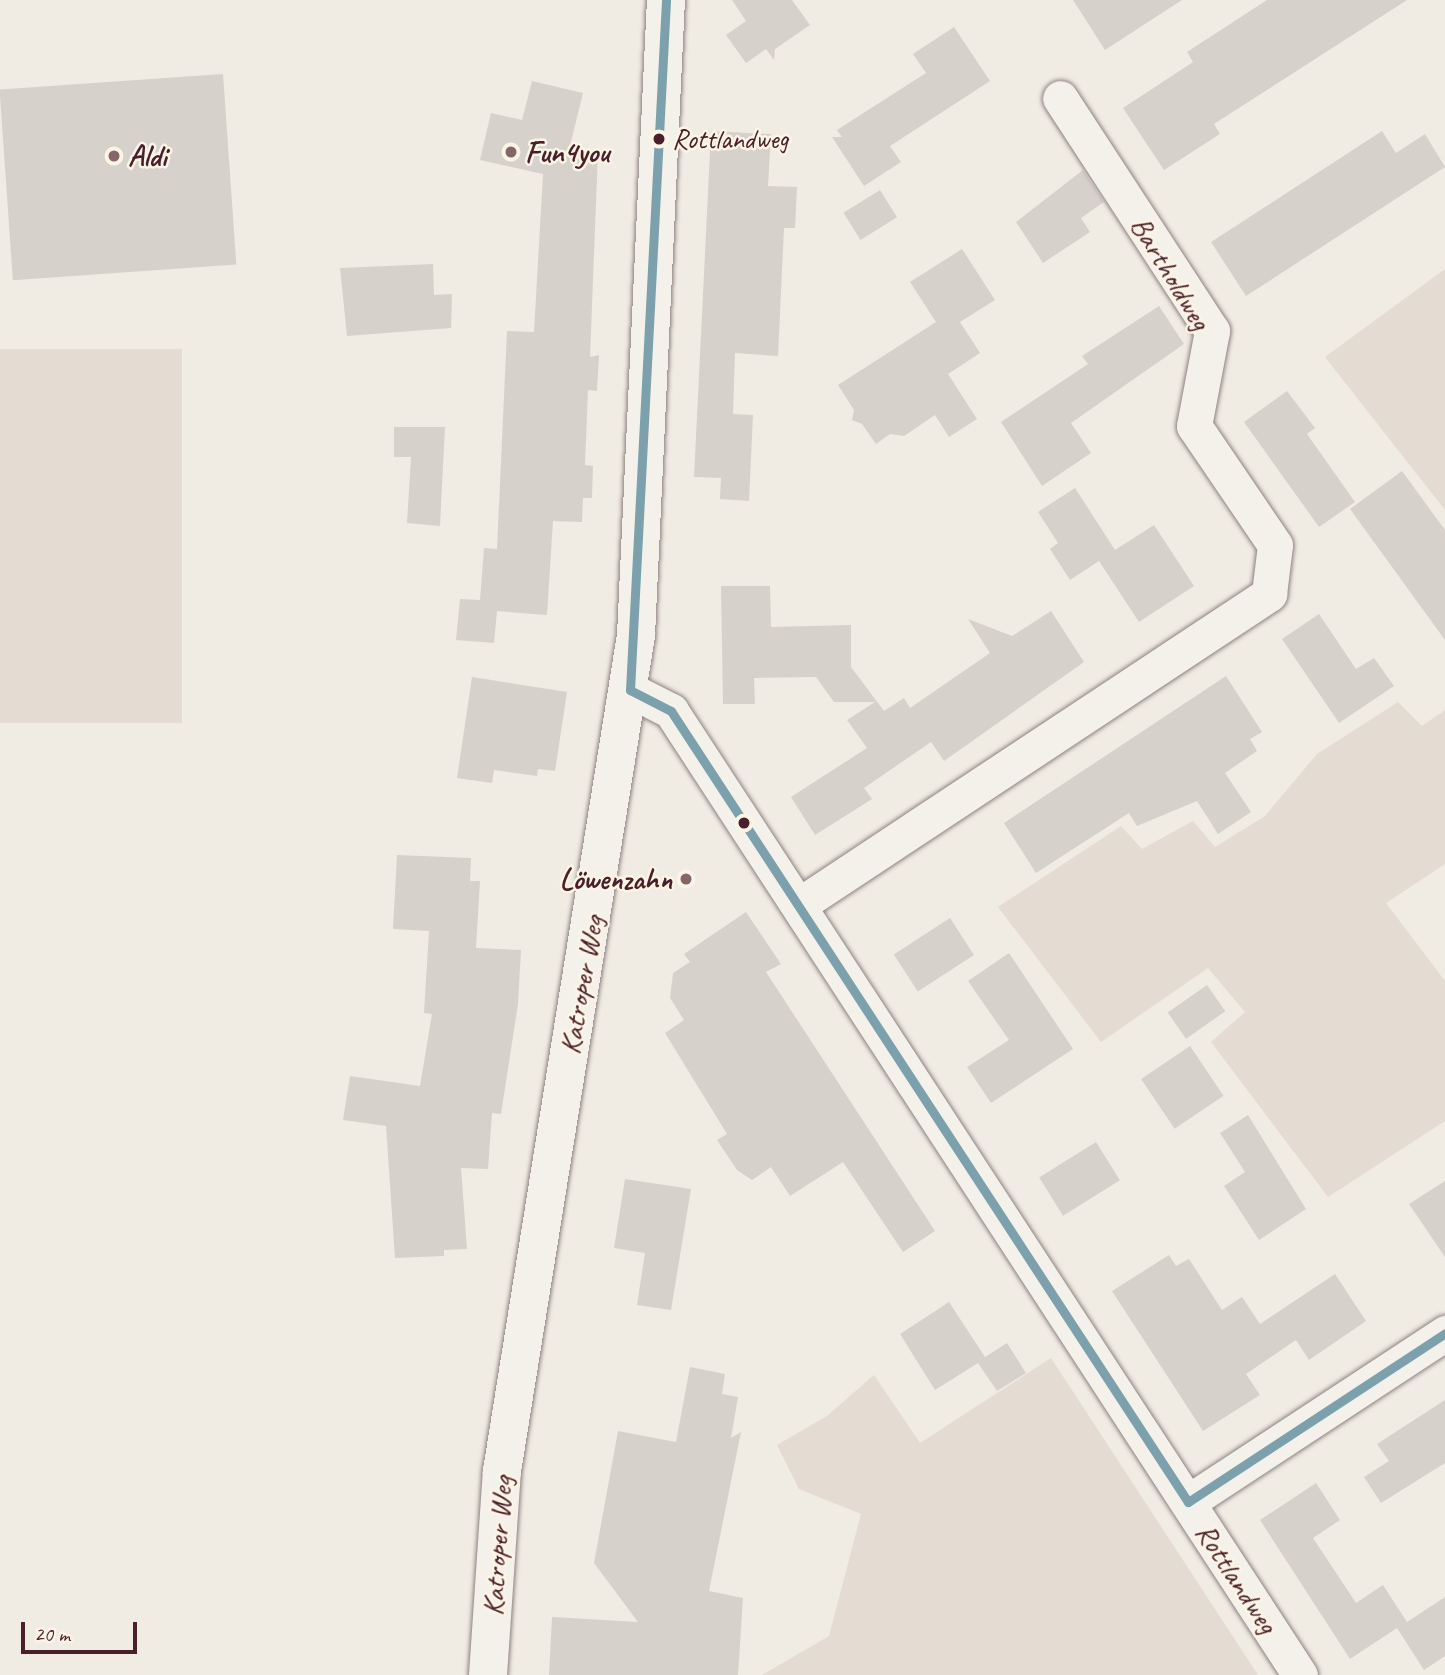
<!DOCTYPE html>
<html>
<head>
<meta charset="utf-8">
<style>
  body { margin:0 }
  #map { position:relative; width:1445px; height:1675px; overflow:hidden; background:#f0ebe3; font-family:Caveat,sans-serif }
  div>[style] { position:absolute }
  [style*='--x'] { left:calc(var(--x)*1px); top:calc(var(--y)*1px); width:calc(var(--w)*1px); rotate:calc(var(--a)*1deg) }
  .green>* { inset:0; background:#e4dbd2; transform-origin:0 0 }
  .building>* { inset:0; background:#d7d1cc; transform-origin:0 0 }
  .roads { filter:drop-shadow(0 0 2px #8d8281) drop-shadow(0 0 2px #8d8281) }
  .minor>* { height:35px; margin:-17.5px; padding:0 17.5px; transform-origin:17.5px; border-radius:17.5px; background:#f4f1eb }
  .tertiary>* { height:38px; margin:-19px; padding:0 19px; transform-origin:19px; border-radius:19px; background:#f4f1eb }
  .bus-1>* { height:9px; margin:-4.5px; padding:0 4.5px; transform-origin:4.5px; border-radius:4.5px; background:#7ca1ad }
  .dots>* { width:19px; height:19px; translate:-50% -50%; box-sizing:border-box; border:4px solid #fcf5e5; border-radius:50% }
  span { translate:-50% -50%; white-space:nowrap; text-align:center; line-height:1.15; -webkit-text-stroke:5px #fcf5e5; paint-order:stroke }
  .bus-label { font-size:28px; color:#4a1f2b }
  .left { translate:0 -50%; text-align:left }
  .poi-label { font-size:30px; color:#4a1f2b; font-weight:700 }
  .right { translate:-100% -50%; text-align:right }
  .street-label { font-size:30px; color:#4a1f2b }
  .scale { position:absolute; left:21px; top:1622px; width:116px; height:32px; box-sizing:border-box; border:4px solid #4a1f2b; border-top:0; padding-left:9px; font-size:21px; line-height:24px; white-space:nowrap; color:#4a1f2b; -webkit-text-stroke:5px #fcf5e5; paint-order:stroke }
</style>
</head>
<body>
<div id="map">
  <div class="green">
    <i style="clip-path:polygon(1445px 269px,1445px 510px,1325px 357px)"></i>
    <i style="left:182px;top:349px;width:374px;height:182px;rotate:90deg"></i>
    <i style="clip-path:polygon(1398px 702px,1422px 726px,1445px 710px,1445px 864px,1386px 903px,1445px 981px,1445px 1121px,1328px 1197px,1211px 1042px,1245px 1012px,1208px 968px,1101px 1042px,998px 907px,1121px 826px,1142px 849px,1193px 821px,1215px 847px,1265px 816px,1317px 754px)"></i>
    <i style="clip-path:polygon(1051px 1358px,1258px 1675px,762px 1675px,829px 1636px,861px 1514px,799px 1489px,777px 1445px,827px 1416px,874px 1375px,920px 1443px)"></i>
  </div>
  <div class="building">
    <i style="clip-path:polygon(732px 0,792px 0,810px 25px,775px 49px,774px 60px,766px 49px,746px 63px,726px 35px,746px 21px)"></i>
    <i style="clip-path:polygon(1073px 0,1182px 0,1105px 50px)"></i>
    <i style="clip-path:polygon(1267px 0,1407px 0,1214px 124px,1220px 134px,1164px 170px,1123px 108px,1193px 62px,1187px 52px)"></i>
    <i style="clip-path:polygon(954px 27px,990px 81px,890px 146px,901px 162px,864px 186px,832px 137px,842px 137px,837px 130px,926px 73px,913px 54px)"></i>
    <i style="left:223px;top:74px;width:191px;height:224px;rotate:86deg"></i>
    <i style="clip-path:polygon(532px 81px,583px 93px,569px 150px,598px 152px,590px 357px,599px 355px,597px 391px,588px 390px,585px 465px,593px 466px,592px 498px,583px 498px,582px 522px,553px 521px,547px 615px,497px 611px,494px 643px,456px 640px,460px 599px,480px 600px,484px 548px,497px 549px,507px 331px,534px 332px,543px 174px,480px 160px,491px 113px,522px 120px)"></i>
    <i style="clip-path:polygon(711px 131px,771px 134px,768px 186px,797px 187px,795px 228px,784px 228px,778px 356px,735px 353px,733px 414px,753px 415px,749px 501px,720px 499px,721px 478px,694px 477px)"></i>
    <i style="clip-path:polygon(1382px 131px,1396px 153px,1425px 134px,1445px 167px,1246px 296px,1211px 242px)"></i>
    <i style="clip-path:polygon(1083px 170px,1104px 202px,1081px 218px,1090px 232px,1043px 263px,1016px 222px)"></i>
    <i style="left:880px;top:190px;width:32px;height:43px;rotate:58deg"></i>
    <i style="clip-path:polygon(962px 249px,995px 300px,960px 322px,980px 353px,948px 374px,977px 419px,949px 437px,935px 415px,904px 436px,890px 434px,876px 444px,862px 424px,852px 420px,854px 410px,838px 385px,936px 322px,910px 282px)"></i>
    <i style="clip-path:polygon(433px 264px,434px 295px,452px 294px,451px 328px,347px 336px,340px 268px)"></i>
    <i style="clip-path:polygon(1159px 306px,1184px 344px,1071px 423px,1091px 453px,1042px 486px,1001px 422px,1088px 364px,1082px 356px)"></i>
    <i style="clip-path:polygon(1287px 391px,1315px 428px,1307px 434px,1355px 502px,1319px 527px,1244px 422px)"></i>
    <i style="clip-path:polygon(394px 427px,445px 427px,440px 526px,407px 523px,411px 457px,394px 457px)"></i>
    <i style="clip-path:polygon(1402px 471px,1445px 530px,1445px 640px,1350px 509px)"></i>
    <i style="clip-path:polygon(1075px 488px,1115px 550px,1154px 525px,1194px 586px,1139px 622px,1099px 561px,1070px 580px,1050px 549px,1058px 543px,1038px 512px)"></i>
    <i style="clip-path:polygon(721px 586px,770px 586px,771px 627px,851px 625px,851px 667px,884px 711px,904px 698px,910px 708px,990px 653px,968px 619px,1012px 636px,1051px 611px,1084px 662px,944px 761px,931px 742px,864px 788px,872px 799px,815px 835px,791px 797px,867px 748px,847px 720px,875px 702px,834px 702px,816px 677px,754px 678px,755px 704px,723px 704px)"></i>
    <i style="clip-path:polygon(1319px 614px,1356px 669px,1374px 658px,1394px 686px,1339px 723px,1282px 639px)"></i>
    <i style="clip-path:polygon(1226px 676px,1262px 732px,1250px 739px,1257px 751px,1225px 773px,1251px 812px,1218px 834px,1197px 801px,1137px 826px,1129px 813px,1036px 873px,1004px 823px)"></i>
    <i style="clip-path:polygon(472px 677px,567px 692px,555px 771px,538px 769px,537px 776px,494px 770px,492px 783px,457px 778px)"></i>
    <i style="clip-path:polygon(397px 855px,471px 858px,470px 881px,480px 881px,476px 948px,521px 950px,518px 1004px,501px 1114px,492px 1113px,488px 1169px,461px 1168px,467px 1249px,444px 1250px,444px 1256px,395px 1258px,386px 1126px,343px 1120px,350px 1076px,420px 1086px,432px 1014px,424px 1013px,429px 931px,393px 929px)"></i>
    <i style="clip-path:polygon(746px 912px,781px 964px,766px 972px,935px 1231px,903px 1252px,843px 1162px,790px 1196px,771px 1167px,752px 1180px,737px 1170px,717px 1140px,727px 1134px,665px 1033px,684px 1020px,670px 998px,673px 973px,690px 962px,684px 954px)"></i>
    <i style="left:950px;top:918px;width:44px;height:67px;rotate:57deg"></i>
    <i style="clip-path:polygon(1009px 953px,1073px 1049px,991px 1103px,967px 1067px,1009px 1040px,968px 981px)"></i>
    <i style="left:1207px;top:985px;width:32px;height:48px;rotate:55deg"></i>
    <i style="left:1190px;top:1046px;width:60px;height:59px;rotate:56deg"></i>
    <i style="clip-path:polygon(1248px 1115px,1306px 1209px,1259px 1240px,1224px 1186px,1245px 1172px,1220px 1133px)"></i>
    <i style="left:1096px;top:1142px;width:45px;height:67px;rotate:58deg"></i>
    <i style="clip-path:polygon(625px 1179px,691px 1189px,671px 1310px,637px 1305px,645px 1253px,614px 1248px)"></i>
    <i style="clip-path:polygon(1445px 1181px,1445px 1257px,1409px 1204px)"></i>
    <i style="clip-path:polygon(1169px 1255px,1176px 1266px,1189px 1259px,1222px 1310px,1242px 1297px,1260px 1324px,1335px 1274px,1366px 1321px,1309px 1360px,1296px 1340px,1246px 1374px,1260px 1395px,1203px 1431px,1112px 1291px)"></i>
    <i style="clip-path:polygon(949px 1302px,985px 1357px,1007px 1343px,1026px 1373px,997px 1391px,978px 1363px,935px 1390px,900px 1334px)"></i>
    <i style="clip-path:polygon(690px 1367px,725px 1374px,722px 1394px,738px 1397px,731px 1438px,741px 1432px,709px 1591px,743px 1598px,738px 1675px,549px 1675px,552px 1617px,638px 1622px,594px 1563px,618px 1431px,676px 1442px)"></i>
    <i style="clip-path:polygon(1445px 1400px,1445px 1463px,1381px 1503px,1364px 1477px,1389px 1461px,1377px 1444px)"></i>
    <i style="clip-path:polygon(1316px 1483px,1340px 1520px,1313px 1538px,1356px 1603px,1383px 1585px,1407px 1622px,1445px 1597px,1445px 1656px,1424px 1670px,1397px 1628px,1350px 1659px,1260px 1520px)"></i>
  </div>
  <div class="roads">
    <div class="minor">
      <i style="--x:630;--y:690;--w:46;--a:27.1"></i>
      <i style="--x:671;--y:711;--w:1151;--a:56.88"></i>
      <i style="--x:799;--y:905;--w:564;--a:-33.49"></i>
      <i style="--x:1269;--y:594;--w:49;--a:-83"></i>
      <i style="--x:1275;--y:545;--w:144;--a:-124.2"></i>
      <i style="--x:1194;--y:426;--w:97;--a:-79.3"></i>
      <i style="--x:1212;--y:331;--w:278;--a:-123.1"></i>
      <i style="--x:1188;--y:1502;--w:308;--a:-33.3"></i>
    </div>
    <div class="tertiary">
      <i style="--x:488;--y:1675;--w:204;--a:-86.1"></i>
      <i style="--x:502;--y:1471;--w:847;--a:-80.89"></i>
      <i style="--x:636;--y:635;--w:636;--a:-87.3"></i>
    </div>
  </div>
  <div class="bus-1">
    <i style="--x:630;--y:690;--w:46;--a:27.1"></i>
    <i style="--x:671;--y:711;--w:945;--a:56.83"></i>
    <i style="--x:630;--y:690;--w:691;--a:-87.01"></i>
    <i style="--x:1188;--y:1502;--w:308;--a:-33.3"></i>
  </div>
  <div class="dots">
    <i style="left:659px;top:139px;background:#4a1f2b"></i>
    <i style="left:511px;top:152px;background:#84666b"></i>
    <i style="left:114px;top:156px;background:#84666b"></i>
    <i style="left:744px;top:823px;background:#4a1f2b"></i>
    <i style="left:686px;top:879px;background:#84666b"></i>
  </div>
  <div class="bus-label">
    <span class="left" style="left:672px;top:139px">Rottlandweg</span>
  </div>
  <div class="poi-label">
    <span class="left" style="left:525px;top:152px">Fun4you</span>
    <span class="left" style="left:128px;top:156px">Aldi</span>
    <span class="right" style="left:672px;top:879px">Löwenzahn</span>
  </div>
  <div class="street-label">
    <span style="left:1171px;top:273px;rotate:59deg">Bartholdweg</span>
    <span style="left:581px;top:985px;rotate:-80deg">Katroper Weg</span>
    <span style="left:497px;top:1546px;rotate:-86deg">Katroper Weg</span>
    <span style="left:1237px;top:1578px;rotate:57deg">Rottlandweg</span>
  </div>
  <div class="scale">20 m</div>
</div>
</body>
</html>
